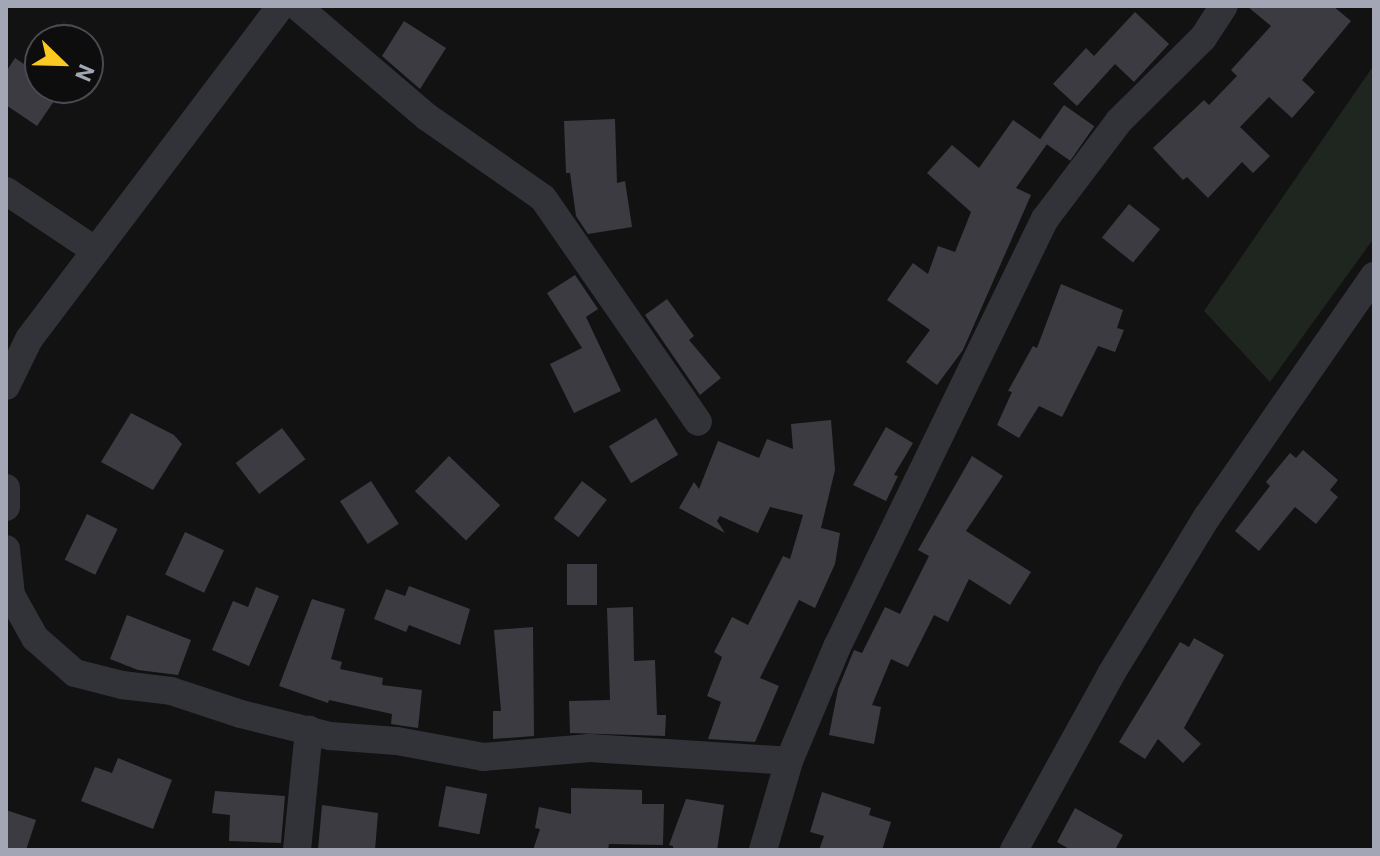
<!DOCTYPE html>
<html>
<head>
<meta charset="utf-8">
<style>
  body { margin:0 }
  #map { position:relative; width:1380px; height:856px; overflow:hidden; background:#121213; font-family:Roboto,sans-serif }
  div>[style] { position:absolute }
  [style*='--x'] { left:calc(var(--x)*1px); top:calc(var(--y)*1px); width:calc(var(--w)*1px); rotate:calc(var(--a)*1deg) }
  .green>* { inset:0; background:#1e261f }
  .building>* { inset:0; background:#3c3b41; transform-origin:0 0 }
  .street>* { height:28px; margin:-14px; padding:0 14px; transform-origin:14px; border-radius:14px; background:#323338 }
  span { translate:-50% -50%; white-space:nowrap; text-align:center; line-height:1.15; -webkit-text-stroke:6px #0d0d0e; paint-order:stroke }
  .frame { position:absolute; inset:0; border:8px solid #a2a6b5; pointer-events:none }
  .north { position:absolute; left:24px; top:24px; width:80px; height:80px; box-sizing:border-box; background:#0d0d0e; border:2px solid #494a51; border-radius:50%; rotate:113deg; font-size:22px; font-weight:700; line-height:32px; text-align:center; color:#a2a6b5 }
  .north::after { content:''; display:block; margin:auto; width:28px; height:36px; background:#fbc922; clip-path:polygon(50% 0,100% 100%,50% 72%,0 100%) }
</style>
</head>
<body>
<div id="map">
  <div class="green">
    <i style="clip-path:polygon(1374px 65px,1374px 238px,1270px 382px,1204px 311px)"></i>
  </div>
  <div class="building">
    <i style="clip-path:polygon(1247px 6px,1333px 6px,1351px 21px,1302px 80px,1315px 92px,1292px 118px,1269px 97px,1240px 127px,1270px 156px,1253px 173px,1242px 162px,1208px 198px,1187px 177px,1183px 180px,1153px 148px,1204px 100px,1209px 105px,1237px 76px,1231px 70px,1271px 26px)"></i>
    <i style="clip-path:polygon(1135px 12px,1169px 44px,1134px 82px,1115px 64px,1077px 106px,1053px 84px,1086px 48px,1094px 56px)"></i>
    <i style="clip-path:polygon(404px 21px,446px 48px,420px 89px,382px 56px)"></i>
    <i style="clip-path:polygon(15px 58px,40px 75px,40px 88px,63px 88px,37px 126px,6px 105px,6px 72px)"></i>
    <i style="left:1064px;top:105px;width:37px;height:42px;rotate:35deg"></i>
    <i style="clip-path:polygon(615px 119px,617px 183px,625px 181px,632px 227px,588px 234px,576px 216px,570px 173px,566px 173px,564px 121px)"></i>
    <i style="clip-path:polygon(1013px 120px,1047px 144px,1016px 188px,1031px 195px,963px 350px,937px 385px,906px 362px,930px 330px,887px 300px,913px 263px,928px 274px,938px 246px,955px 252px,971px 212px,927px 173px,952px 145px,979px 168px)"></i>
    <i style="left:1129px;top:204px;width:40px;height:43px;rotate:39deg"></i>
    <i style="clip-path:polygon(575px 275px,598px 309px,586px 317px,621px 391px,574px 413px,550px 364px,582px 348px,547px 293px)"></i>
    <i style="clip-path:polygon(1061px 284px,1123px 310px,1117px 328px,1124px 330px,1115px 352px,1098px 346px,1062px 417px,1039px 406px,1019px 438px,997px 425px,1012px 392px,1008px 391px,1033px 346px,1037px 348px)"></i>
    <i style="clip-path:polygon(667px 299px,694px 336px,689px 340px,721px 378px,700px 395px,645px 315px)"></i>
    <i style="clip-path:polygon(131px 413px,174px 435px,182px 444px,153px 490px,101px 462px)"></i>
    <i style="left:656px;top:418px;width:43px;height:55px;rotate:59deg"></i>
    <i style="clip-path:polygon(831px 420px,835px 470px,821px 528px,840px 533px,835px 564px,815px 608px,799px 600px,760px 678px,779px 686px,755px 742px,708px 739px,721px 702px,707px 696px,722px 657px,714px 652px,732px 617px,748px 625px,783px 556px,790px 559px,803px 515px,770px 507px,758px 533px,720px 516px,717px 521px,725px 533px,679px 508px,694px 482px,699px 489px,718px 441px,759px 458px,767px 439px,793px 449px,791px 424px)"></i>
    <i style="clip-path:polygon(886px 427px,913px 443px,894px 475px,898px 476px,886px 501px,853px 485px)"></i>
    <i style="left:282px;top:428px;width:39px;height:58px;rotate:53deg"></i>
    <i style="clip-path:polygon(1303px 450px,1338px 480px,1330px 490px,1338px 497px,1316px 524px,1295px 507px,1259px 551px,1235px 531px,1270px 486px,1266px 482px,1290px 453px,1296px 458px)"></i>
    <i style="left:449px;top:456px;width:71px;height:49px;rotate:44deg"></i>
    <i style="clip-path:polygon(972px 456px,1003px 476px,966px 531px,1031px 572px,1010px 605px,969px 579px,948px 622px,934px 615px,908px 667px,891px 659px,872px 705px,881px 707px,874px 744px,829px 735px,838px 689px,854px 650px,862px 653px,885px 607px,900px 614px,929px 556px,918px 550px)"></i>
    <i style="left:371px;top:481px;width:51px;height:37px;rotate:57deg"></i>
    <i style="left:582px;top:481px;width:31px;height:47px;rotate:37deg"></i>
    <i style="left:87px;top:514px;width:34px;height:51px;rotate:26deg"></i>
    <i style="left:185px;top:532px;width:43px;height:47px;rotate:25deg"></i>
    <i style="left:567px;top:564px;width:30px;height:41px"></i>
    <i style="clip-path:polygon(409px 586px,470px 609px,460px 645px,409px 625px,406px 632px,374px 619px,386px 589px,405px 596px)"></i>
    <i style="clip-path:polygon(256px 587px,279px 596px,249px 666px,212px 650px,233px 601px,248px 607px)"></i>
    <i style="clip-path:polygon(312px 599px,345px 609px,331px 659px,342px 662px,340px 669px,383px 678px,382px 685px,422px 690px,418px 728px,391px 724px,392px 714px,329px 700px,328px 703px,279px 686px)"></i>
    <i style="clip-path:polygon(633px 607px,634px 661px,655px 660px,657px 715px,666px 715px,665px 736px,570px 733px,569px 701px,610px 700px,607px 608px)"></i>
    <i style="clip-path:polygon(127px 615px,191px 640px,178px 675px,138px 670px,110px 659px)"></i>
    <i style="clip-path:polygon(533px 627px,534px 736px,493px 739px,493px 711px,501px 711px,494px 630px)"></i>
    <i style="clip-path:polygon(1194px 638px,1224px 655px,1184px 728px,1201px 744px,1183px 763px,1158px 739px,1145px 759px,1119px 742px,1180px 642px,1189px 647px)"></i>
    <i style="clip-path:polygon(118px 758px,172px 780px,153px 829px,81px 801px,95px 767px,112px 773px)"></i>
    <i style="left:446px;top:786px;width:42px;height:41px;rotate:11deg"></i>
    <i style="clip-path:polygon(571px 788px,642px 790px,642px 804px,664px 804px,663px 845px,609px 844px,608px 850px,533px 850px,540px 829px,535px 828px,539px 807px,571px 814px)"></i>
    <i style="clip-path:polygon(215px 791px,285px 796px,281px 843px,229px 841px,230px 815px,212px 813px)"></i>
    <i style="clip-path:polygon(822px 792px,871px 808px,869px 815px,891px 822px,882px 850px,819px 850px,824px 836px,810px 832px)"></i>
    <i style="clip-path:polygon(686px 799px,724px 805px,717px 850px,673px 850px,673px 846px,669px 845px)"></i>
    <i style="clip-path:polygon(322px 805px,378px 813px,375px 850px,318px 850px)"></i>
    <i style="clip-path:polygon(1075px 808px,1123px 835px,1115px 850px,1071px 850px,1057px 842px)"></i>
    <i style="clip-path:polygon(6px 810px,36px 820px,26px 850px,6px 850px)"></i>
  </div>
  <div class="street">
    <i style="--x:297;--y:6;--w:171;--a:40.5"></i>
    <i style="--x:427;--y:117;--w:141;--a:34.9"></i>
    <i style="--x:543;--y:198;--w:272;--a:55.3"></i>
    <i style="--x:6;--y:191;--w:108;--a:33.7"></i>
    <i style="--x:6;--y:386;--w:52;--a:-63.9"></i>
    <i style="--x:29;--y:339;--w:418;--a:-52.9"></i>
    <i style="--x:6;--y:488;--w:19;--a:90"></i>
    <i style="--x:6;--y:549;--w:46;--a:83.8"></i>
    <i style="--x:11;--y:595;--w:49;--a:60.8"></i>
    <i style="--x:35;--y:638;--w:53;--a:41.2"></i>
    <i style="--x:75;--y:673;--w:49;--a:14.3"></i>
    <i style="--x:122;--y:685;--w:49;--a:7"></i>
    <i style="--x:171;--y:691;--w:74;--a:18.2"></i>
    <i style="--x:241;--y:714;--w:92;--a:13.9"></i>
    <i style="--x:330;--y:736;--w:67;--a:4.3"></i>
    <i style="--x:397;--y:741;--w:87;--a:10.5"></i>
    <i style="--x:483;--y:757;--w:107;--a:-4.8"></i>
    <i style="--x:590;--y:748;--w:199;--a:3.7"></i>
    <i style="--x:297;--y:850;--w:121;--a:-84.3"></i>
    <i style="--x:763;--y:850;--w:93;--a:-73.7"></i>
    <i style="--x:789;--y:761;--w:124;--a:-67.2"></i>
    <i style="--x:837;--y:647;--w:476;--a:-64.1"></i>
    <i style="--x:1045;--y:219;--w:123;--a:-52.9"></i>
    <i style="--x:1119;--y:121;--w:118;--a:-44.7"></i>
    <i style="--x:1203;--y:38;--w:38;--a:-57"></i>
    <i style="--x:1014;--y:850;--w:201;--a:-61.1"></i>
    <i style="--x:1111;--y:674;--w:184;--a:-58.6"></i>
    <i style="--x:1207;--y:517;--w:293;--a:-55.3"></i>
  </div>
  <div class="frame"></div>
  <div class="north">N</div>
</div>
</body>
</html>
